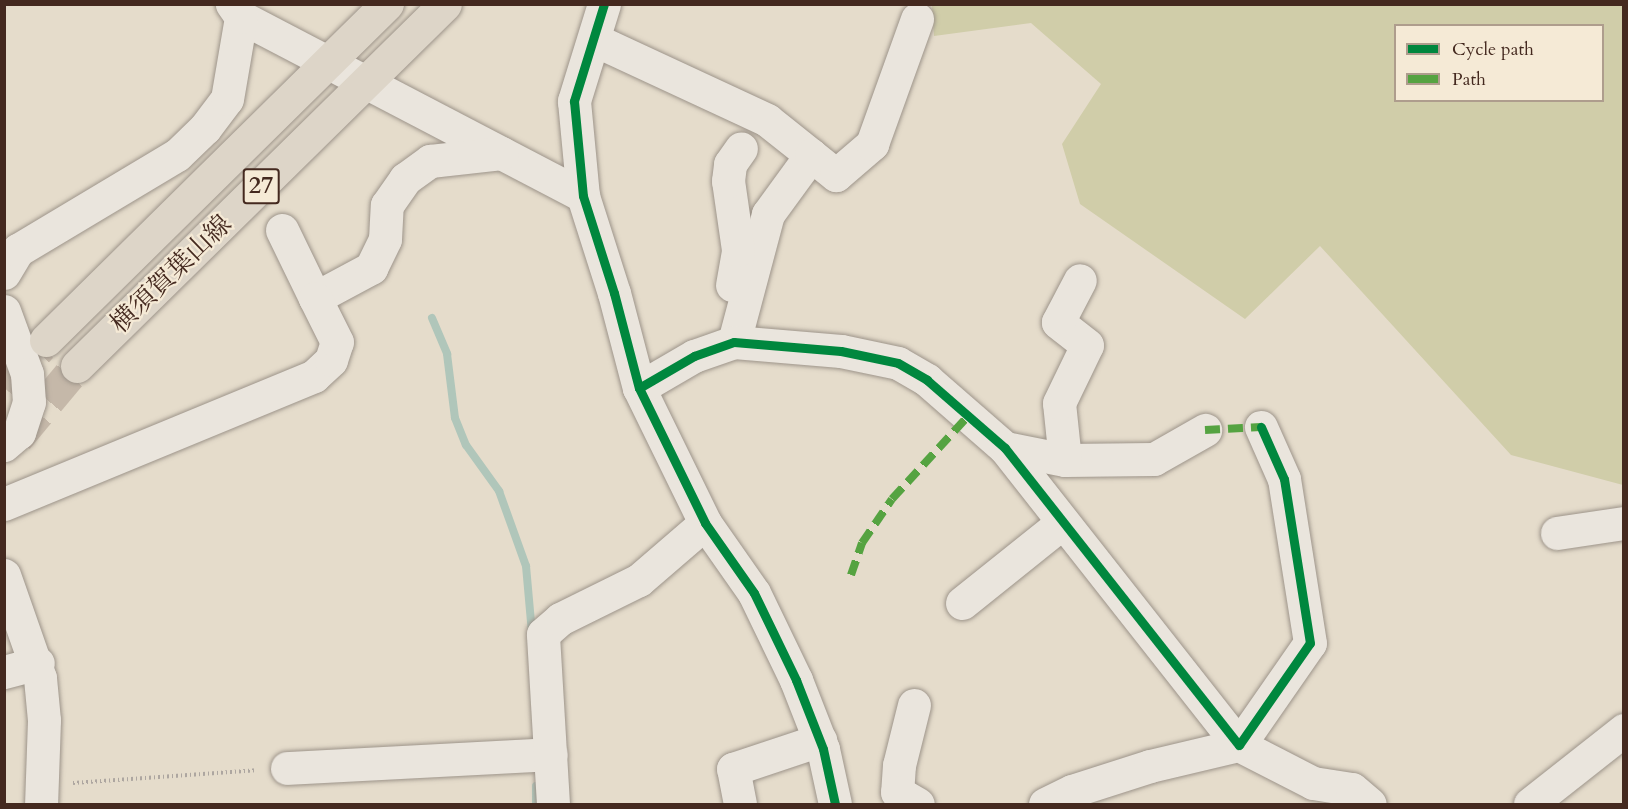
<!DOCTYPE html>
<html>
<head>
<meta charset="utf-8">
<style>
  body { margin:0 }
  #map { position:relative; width:1628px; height:809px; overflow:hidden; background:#e5dccb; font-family:Cardo,"Noto Serif JP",serif }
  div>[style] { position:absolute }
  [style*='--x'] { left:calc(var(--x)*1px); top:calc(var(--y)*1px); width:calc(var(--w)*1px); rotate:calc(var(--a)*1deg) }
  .green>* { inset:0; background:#d0cda9 }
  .stream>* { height:8px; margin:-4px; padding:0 4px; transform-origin:4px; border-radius:4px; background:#b0c6ba }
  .major-tunnel>* { height:33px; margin-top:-16.5px; transform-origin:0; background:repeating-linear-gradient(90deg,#c5b8a9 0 33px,transparent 0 49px) }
  .path>* { height:4px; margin-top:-2px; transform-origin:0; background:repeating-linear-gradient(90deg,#ada6a0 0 1.5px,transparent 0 4.5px) }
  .roads { filter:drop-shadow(0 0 2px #9d948a) drop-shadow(0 0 2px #9d948a) }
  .minor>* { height:33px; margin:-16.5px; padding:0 16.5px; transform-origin:16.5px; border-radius:16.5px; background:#eae5dd }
  .major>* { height:33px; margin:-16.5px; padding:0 16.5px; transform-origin:16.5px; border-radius:16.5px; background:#ddd5c8 }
  .quiet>* { height:8px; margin-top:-4px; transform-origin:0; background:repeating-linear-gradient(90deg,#55a341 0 15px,transparent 0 23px) }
  .cycleway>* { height:9px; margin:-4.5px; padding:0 4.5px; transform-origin:4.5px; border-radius:4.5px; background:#00873e }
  span { translate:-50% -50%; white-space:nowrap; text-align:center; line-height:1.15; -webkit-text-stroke:4.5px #f5ead6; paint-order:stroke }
  .shield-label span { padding:2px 4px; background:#f5ead6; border:2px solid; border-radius:4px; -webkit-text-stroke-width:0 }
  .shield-label { font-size:24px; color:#44291f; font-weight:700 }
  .street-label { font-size:26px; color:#44291f }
  .frame { position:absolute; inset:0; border:6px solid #44291f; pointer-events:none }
  .legend { position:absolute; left:1394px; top:24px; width:210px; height:78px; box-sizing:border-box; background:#f5ead6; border:2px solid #ae9d8d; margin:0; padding:8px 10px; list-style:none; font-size:18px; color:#44291f }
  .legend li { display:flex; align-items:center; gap:12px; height:30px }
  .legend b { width:30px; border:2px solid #ae9d8d }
</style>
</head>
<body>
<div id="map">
  <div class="green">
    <i style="clip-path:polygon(evenodd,932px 5px,1623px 5px,1623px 485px,1511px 455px,1320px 246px,1245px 319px,1080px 204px,1062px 144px,1101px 84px,1031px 23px,934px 36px,932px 5px,1396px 26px,1602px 26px,1602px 100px,1396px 100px,1396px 26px)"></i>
  </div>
  <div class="stream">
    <i style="--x:432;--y:318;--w:39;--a:67"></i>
    <i style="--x:447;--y:354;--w:64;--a:82.9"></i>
    <i style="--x:455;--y:418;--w:29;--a:68"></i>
    <i style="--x:466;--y:445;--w:57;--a:54.3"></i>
    <i style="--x:499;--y:491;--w:80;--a:70.2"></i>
    <i style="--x:526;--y:566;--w:67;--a:84.9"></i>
    <i style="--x:536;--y:786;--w:18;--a:90"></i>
  </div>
  <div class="major-tunnel">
    <i style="--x:4;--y:387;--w:55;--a:-47.9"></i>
    <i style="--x:17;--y:438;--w:94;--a:-50.2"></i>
  </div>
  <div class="path">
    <i style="--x:73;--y:783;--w:184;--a:-4"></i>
  </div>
  <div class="roads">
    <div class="minor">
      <i style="--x:604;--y:4;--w:102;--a:107.2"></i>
      <i style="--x:574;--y:101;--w:95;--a:84.6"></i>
      <i style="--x:583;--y:196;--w:102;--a:72.3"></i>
      <i style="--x:614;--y:293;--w:98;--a:75.3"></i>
      <i style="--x:639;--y:388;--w:150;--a:63.9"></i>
      <i style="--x:705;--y:523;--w:85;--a:55"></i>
      <i style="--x:754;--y:593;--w:97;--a:64.2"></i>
      <i style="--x:796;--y:680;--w:74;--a:68.6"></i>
      <i style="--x:823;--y:749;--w:56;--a:77.7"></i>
      <i style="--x:241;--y:17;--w:386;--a:27.6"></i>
      <i style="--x:595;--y:40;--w:190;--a:24.9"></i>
      <i style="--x:767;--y:120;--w:56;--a:38.5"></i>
      <i style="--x:811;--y:155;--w:73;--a:126.1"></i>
      <i style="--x:768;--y:214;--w:132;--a:104.9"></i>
      <i style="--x:811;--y:155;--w:32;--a:39"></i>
      <i style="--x:836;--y:175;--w:48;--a:-40.7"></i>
      <i style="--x:872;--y:144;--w:133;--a:-70.2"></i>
      <i style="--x:282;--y:230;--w:76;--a:64.1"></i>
      <i style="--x:315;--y:298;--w:64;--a:-28.2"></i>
      <i style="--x:371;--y:268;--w:32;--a:-64"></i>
      <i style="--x:385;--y:239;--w:34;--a:-87"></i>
      <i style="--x:387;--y:205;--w:32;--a:-55"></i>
      <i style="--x:405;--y:179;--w:31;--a:-36"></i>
      <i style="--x:430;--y:161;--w:72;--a:-6.3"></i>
      <i style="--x:4;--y:273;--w:27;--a:-59"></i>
      <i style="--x:18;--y:250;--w:185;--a:-30.9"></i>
      <i style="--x:177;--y:155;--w:39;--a:-44"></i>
      <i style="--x:205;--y:128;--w:36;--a:-53"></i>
      <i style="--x:227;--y:99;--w:83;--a:-80.3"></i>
      <i style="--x:241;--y:17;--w:16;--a:-125"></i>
      <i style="--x:732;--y:285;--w:36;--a:-80"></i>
      <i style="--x:738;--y:250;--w:70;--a:-98.2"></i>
      <i style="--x:728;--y:181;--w:17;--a:-83"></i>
      <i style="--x:730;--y:164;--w:19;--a:-55"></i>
      <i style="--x:4;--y:311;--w:67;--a:69.9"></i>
      <i style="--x:27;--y:374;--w:28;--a:86"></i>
      <i style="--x:29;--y:402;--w:32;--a:108"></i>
      <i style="--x:19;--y:432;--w:20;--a:139"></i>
      <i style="--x:639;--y:388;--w:64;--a:-30.2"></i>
      <i style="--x:694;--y:356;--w:42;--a:-19.3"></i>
      <i style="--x:734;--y:342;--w:107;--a:4.8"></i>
      <i style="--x:841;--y:351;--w:58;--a:11.9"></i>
      <i style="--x:898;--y:363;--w:34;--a:30"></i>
      <i style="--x:927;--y:380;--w:103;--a:41.1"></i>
      <i style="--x:1005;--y:448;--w:378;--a:51.8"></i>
      <i style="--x:1239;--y:745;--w:124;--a:-55.2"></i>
      <i style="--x:1310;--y:643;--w:166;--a:-99"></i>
      <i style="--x:1284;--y:479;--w:57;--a:-113.9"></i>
      <i style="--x:1005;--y:448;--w:61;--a:11.3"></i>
      <i style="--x:1065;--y:460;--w:89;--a:-0.6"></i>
      <i style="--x:1154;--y:459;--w:59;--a:-29.6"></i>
      <i style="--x:1065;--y:460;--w:57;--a:-96"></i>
      <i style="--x:1059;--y:403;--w:64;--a:-64.2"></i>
      <i style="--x:1087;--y:345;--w:37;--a:-142"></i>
      <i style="--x:1058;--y:322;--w:47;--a:-62.4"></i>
      <i style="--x:4;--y:504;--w:335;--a:-22.4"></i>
      <i style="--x:314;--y:376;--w:23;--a:-43"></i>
      <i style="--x:331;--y:360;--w:19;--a:-72"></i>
      <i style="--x:337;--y:342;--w:49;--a:-116.6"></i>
      <i style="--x:1557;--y:533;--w:68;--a:-8.5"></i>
      <i style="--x:4;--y:575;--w:109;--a:70.7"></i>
      <i style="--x:40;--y:678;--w:42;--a:84.6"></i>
      <i style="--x:44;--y:720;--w:84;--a:92"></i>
      <i style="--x:962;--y:603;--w:129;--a:-38.7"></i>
      <i style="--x:4;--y:672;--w:35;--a:-15"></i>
      <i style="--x:914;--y:705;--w:62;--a:104"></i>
      <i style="--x:899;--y:765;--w:27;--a:94"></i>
      <i style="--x:897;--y:792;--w:24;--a:30"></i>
      <i style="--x:287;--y:768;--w:264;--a:-3"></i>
      <i style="--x:553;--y:804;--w:170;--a:-93.4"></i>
      <i style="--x:543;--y:634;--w:23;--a:-41"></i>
      <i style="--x:560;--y:619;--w:88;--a:-26.3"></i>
      <i style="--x:639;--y:580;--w:87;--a:-40.8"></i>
      <i style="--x:740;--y:804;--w:36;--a:-101"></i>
      <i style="--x:733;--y:769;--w:92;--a:-18.4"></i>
      <i style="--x:1045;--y:804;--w:30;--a:-26"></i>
      <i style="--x:1072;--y:791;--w:82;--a:-17.8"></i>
      <i style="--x:1150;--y:766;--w:91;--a:-13.3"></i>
      <i style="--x:1239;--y:745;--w:83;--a:27.2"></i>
      <i style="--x:1313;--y:783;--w:39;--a:9"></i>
      <i style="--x:1352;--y:789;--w:23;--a:40"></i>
      <i style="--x:1530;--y:804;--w:120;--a:-38.2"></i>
    </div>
    <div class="major">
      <i style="--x:46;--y:340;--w:479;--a:-44.6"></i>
      <i style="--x:77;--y:366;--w:516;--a:-44.53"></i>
    </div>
  </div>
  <div class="quiet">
    <i style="--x:1205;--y:430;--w:56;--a:-3.1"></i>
    <i style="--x:851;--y:575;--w:34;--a:-71"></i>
    <i style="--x:862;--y:543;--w:53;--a:-55.7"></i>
    <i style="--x:892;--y:499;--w:113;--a:-47.5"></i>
  </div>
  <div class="cycleway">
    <i style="--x:604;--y:4;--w:102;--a:107.2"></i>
    <i style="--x:574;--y:101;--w:95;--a:84.6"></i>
    <i style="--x:583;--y:196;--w:102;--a:72.3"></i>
    <i style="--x:614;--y:293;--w:98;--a:75.3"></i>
    <i style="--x:639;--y:388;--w:150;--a:63.9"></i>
    <i style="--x:705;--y:523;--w:85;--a:55"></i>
    <i style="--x:754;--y:593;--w:97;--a:64.2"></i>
    <i style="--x:796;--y:680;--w:74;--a:68.6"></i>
    <i style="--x:823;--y:749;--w:56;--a:77.7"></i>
    <i style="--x:639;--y:388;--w:64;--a:-30.2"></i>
    <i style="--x:694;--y:356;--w:42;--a:-19.3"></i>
    <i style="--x:734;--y:342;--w:107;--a:4.8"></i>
    <i style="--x:841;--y:351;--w:58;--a:11.9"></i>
    <i style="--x:898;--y:363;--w:34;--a:30"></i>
    <i style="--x:927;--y:380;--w:103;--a:41.1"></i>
    <i style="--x:1005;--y:448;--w:378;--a:51.8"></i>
    <i style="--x:1239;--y:745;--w:124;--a:-55.2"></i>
    <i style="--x:1310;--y:643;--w:166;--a:-99"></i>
    <i style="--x:1284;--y:479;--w:57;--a:-113.9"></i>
  </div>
  <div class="shield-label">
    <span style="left:261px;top:186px">27</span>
  </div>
  <div class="street-label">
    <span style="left:171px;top:274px;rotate:-44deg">横須賀葉山線</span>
  </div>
  <div class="frame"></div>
  <ul class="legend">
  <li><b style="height:8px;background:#00873e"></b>Cycle path</li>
  <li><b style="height:8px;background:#55a341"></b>Path</li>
  </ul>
</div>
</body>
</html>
